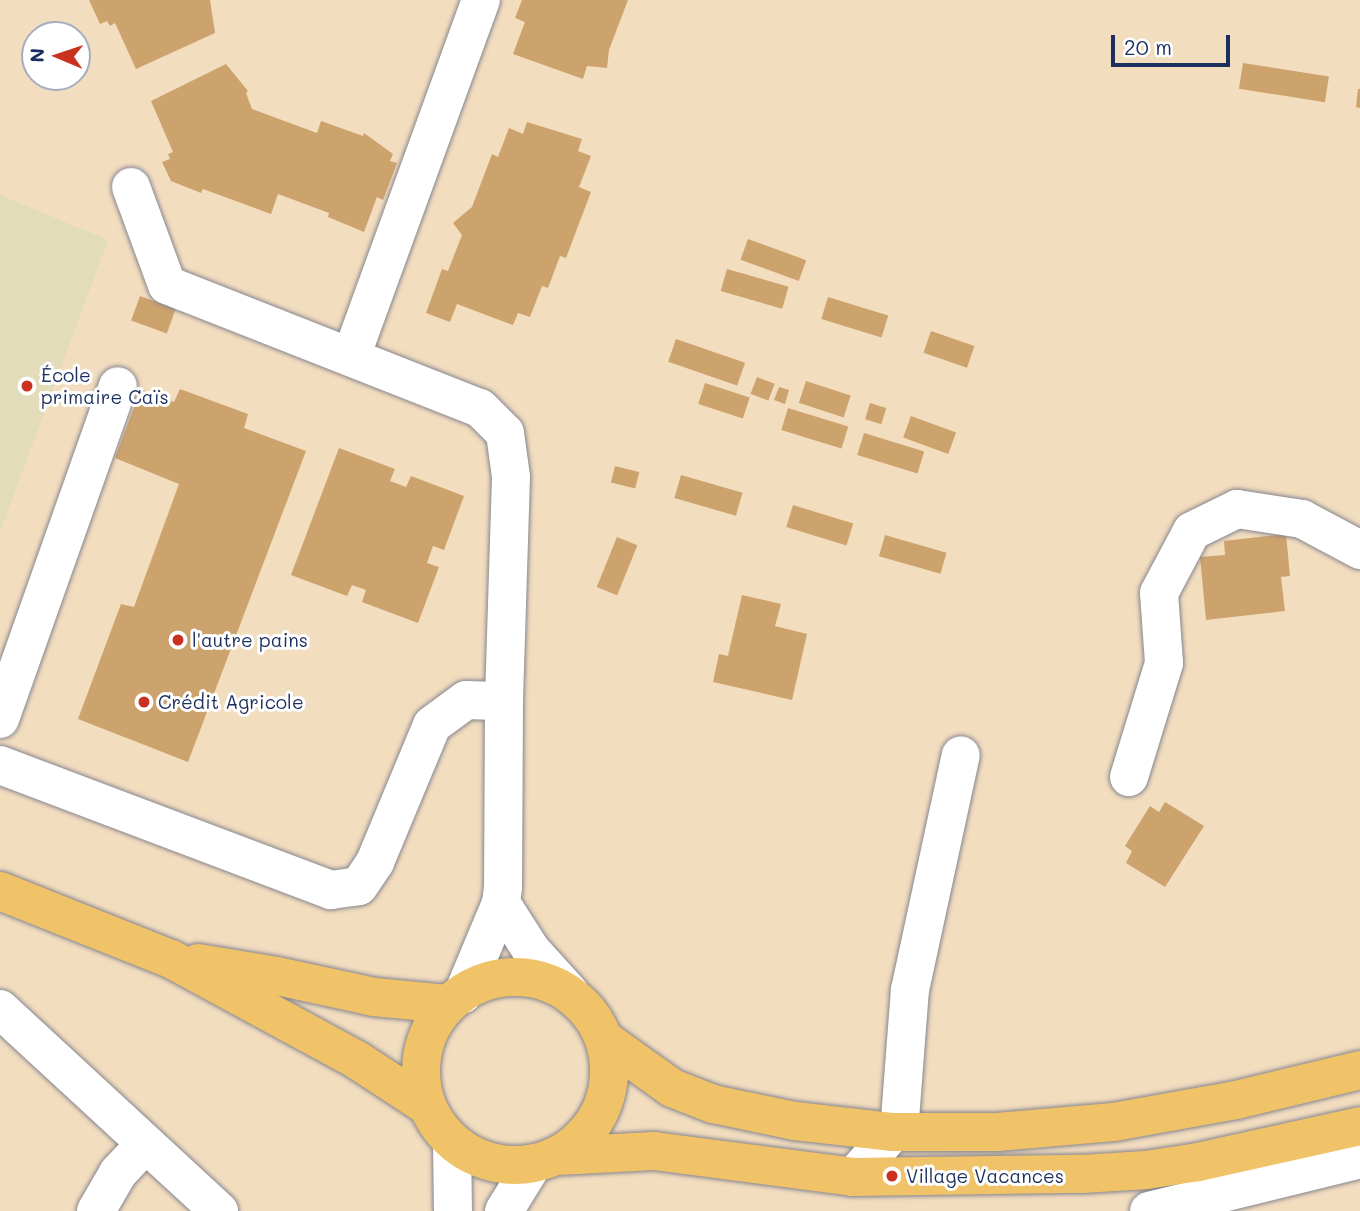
<!DOCTYPE html>
<html>
<head>
<meta charset="utf-8">
<style>
  body { margin:0 }
  #map { position:relative; width:1360px; height:1211px; overflow:hidden; background:#f3ddbf; font-family:Mali,sans-serif }
  div>[style] { position:absolute }
  [style*='--x'] { left:calc(var(--x)*1px); top:calc(var(--y)*1px); width:calc(var(--w)*1px); rotate:calc(var(--a)*1deg) }
  .built>* { inset:0; background:#e2dcba }
  .building>* { inset:0; background:#cda36d; transform-origin:0 0 }
  .roads { filter:drop-shadow(0 0 2px #87868e) drop-shadow(0 0 2px #87868e) }
  .minor>* { height:38px; margin:-19px; padding:0 19px; transform-origin:19px; border-radius:19px; background:#fff }
  .major>* { height:38px; margin:-19px; padding:0 19px; transform-origin:19px; border-radius:19px; background:#f1c369 }
  .major>.ring { margin:-19px; padding:0; box-sizing:content-box; background:none; border:38px solid #f1c369; border-radius:50% }
  .dots>* { width:19px; height:19px; translate:-50% -50%; box-sizing:border-box; border:4px solid #fff; border-radius:50% }
  span { translate:-50% -50%; white-space:nowrap; text-align:center; line-height:1.15; -webkit-text-stroke:6px #fff; paint-order:stroke }
  .poi-label { font-size:19px; color:#1b2f5e }
  .left { translate:0 -50%; text-align:left }
  .north { position:absolute; left:21px; top:21px; width:70px; height:70px; box-sizing:border-box; background:#fff; border:2px solid #a4acbf; border-radius:50%; rotate:272deg; font-size:19px; font-weight:700; line-height:28px; text-align:center; color:#1b2f5e }
  .north::after { content:''; display:block; margin:auto; width:24px; height:32px; background:#c8321e; clip-path:polygon(50% 0,100% 100%,50% 72%,0 100%) }
  .scale { position:absolute; left:1111px; top:35px; width:119px; height:32px; box-sizing:border-box; border:4px solid #1b2f5e; border-top:0; padding-left:9px; font-size:21px; line-height:24px; white-space:nowrap; color:#1b2f5e; -webkit-text-stroke:5px #fff; paint-order:stroke }
</style>
</head>
<body>
<div id="map">
  <div class="built">
    <i style="clip-path:polygon(0 195px,108px 240px,0 532px)"></i>
  </div>
  <div class="building">
    <i style="clip-path:polygon(89px 0,210px 0,215px 33px,136px 69px,115px 23px,110px 26px,107px 21px,100px 24px)"></i>
    <i style="clip-path:polygon(522px 0,628px 0,609px 50px,607px 68px,587px 66px,583px 79px,513px 54px,525px 22px,515px 18px)"></i>
    <i style="left:1243px;top:63px;width:87px;height:26px;rotate:9deg"></i>
    <i style="clip-path:polygon(226px 64px,248px 91px,246px 93px,252px 109px,317px 133px,321px 121px,363px 136px,364px 133px,393px 154px,390px 161px,397px 163px,383px 200px,377px 197px,364px 232px,328px 217px,329px 213px,278px 194px,271px 214px,203px 189px,201px 193px,171px 181px,162px 162px,170px 159px,168px 154px,173px 152px,151px 101px)"></i>
    <i style="clip-path:polygon(1358px 89px,1360px 89px,1360px 108px,1356px 107px)"></i>
    <i style="clip-path:polygon(527px 122px,582px 139px,578px 151px,591px 156px,579px 187px,591px 192px,566px 258px,560px 256px,548px 288px,542px 286px,530px 317px,518px 313px,513px 325px,457px 304px,450px 322px,426px 313px,442px 269px,448px 271px,462px 235px,453px 223px,472px 207px,492px 154px,498px 157px,509px 128px,523px 134px)"></i>
    <i style="left:748px;top:239px;width:62px;height:22px;rotate:20deg"></i>
    <i style="left:727px;top:269px;width:64px;height:23px;rotate:16deg"></i>
    <i style="left:140px;top:296px;width:38px;height:26px;rotate:20deg"></i>
    <i style="left:828px;top:297px;width:63px;height:23px;rotate:17deg"></i>
    <i style="left:931px;top:331px;width:46px;height:23px;rotate:19deg"></i>
    <i style="left:676px;top:339px;width:73px;height:24px;rotate:19deg"></i>
    <i style="left:757px;top:377px;width:19px;height:18px;rotate:21deg"></i>
    <i style="left:806px;top:381px;width:47px;height:23px;rotate:18deg"></i>
    <i style="left:705px;top:383px;width:47px;height:22px;rotate:18deg"></i>
    <i style="clip-path:polygon(779px 387px,789px 390px,785px 404px,774px 400px)"></i>
    <i style="clip-path:polygon(141px 389px,174px 402px,180px 389px,248px 414px,244px 428px,306px 451px,188px 762px,78px 719px,121px 604px,134px 607px,179px 484px,115px 458px)"></i>
    <i style="left:870px;top:403px;width:17px;height:17px;rotate:17deg"></i>
    <i style="left:788px;top:408px;width:63px;height:23px;rotate:17deg"></i>
    <i style="left:911px;top:416px;width:48px;height:23px;rotate:20deg"></i>
    <i style="left:864px;top:433px;width:63px;height:23px;rotate:17deg"></i>
    <i style="clip-path:polygon(339px 448px,395px 469px,390px 481px,406px 487px,411px 476px,464px 496px,444px 550px,433px 546px,427px 563px,439px 567px,418px 623px,362px 602px,366px 590px,352px 585px,347px 596px,291px 575px)"></i>
    <i style="left:615px;top:466px;width:25px;height:17px;rotate:14deg"></i>
    <i style="left:681px;top:475px;width:64px;height:24px;rotate:16deg"></i>
    <i style="left:793px;top:505px;width:63px;height:23px;rotate:17deg"></i>
    <i style="clip-path:polygon(1286px 534px,1290px 576px,1281px 577px,1285px 611px,1206px 620px,1200px 557px,1225px 555px,1224px 541px)"></i>
    <i style="left:885px;top:535px;width:64px;height:22px;rotate:16deg"></i>
    <i style="left:617px;top:537px;width:22px;height:54px;rotate:22deg"></i>
    <i style="clip-path:polygon(742px 595px,781px 604px,775px 626px,807px 634px,792px 700px,713px 682px,719px 654px,728px 656px)"></i>
    <i style="clip-path:polygon(1165px 802px,1204px 826px,1165px 887px,1126px 863px,1132px 851px,1125px 846px,1150px 806px,1159px 812px)"></i>
  </div>
  <div class="roads">
    <div class="minor">
      <i style="--x:131;--y:187;--w:104;--a:69.8"></i>
      <i style="--x:167;--y:285;--w:336;--a:21.5"></i>
      <i style="--x:480;--y:408;--w:35;--a:45"></i>
      <i style="--x:505;--y:433;--w:44;--a:82.2"></i>
      <i style="--x:511;--y:477;--w:224;--a:91.8"></i>
      <i style="--x:504;--y:701;--w:186;--a:90.3"></i>
      <i style="--x:503;--y:887;--w:16;--a:97"></i>
      <i style="--x:501;--y:903;--w:99;--a:112.7"></i>
      <i style="--x:351;--y:357;--w:380;--a:-70"></i>
      <i style="--x:0;--y:719;--w:353;--a:-70.5"></i>
      <i style="--x:0;--y:765;--w:354;--a:20.7"></i>
      <i style="--x:331;--y:890;--w:28;--a:-8"></i>
      <i style="--x:359;--y:886;--w:29;--a:-56"></i>
      <i style="--x:375;--y:862;--w:148;--a:-67.4"></i>
      <i style="--x:432;--y:725;--w:42;--a:-36.3"></i>
      <i style="--x:466;--y:700;--w:38;--a:2"></i>
      <i style="--x:1129;--y:777;--w:119;--a:-72.9"></i>
      <i style="--x:1164;--y:663;--w:70;--a:-94.1"></i>
      <i style="--x:1159;--y:593;--w:70;--a:-62"></i>
      <i style="--x:1192;--y:531;--w:50;--a:-26.1"></i>
      <i style="--x:1237;--y:509;--w:66;--a:8.7"></i>
      <i style="--x:1302;--y:519;--w:66;--a:28.1"></i>
      <i style="--x:501;--y:903;--w:56;--a:57.4"></i>
      <i style="--x:531;--y:950;--w:58;--a:47.8"></i>
      <i style="--x:0;--y:1009;--w:298;--a:42.7"></i>
      <i style="--x:452;--y:1141;--w:70;--a:89.2"></i>
      <i style="--x:853;--y:1177;--w:60;--a:-48.4"></i>
      <i style="--x:893;--y:1132;--w:15;--a:-62"></i>
      <i style="--x:900;--y:1119;--w:129;--a:-85.6"></i>
      <i style="--x:910;--y:990;--w:240;--a:-77.8"></i>
      <i style="--x:96;--y:1211;--w:44;--a:-59.9"></i>
      <i style="--x:118;--y:1173;--w:40;--a:-47"></i>
      <i style="--x:504;--y:1211;--w:55;--a:-58.3"></i>
      <i style="--x:1149;--y:1211;--w:217;--a:-13.8"></i>
    </div>
    <div class="major">
      <i style="--x:0;--y:891;--w:184;--a:21.7"></i>
      <i style="--x:171;--y:959;--w:212;--a:28.5"></i>
      <i style="--x:357;--y:1060;--w:80;--a:33.3"></i>
      <i style="--x:198;--y:963;--w:80;--a:9.3"></i>
      <i style="--x:277;--y:976;--w:99;--a:12.2"></i>
      <i style="--x:374;--y:997;--w:74;--a:5.4"></i>
      <i class="ring" style="left:421px;top:977px;width:150px;height:150px"></i>
      <i style="--x:605;--y:1040;--w:82;--a:35.6"></i>
      <i style="--x:672;--y:1088;--w:44;--a:21.3"></i>
      <i style="--x:713;--y:1104;--w:84;--a:11.7"></i>
      <i style="--x:795;--y:1121;--w:99;--a:6.4"></i>
      <i style="--x:893;--y:1132;--w:104;--a:0"></i>
      <i style="--x:997;--y:1132;--w:117;--a:-4.9"></i>
      <i style="--x:1114;--y:1122;--w:124;--a:-10.2"></i>
      <i style="--x:1236;--y:1100;--w:128;--a:-13.6"></i>
      <i style="--x:558;--y:1156;--w:96;--a:-3"></i>
      <i style="--x:654;--y:1151;--w:201;--a:7.4"></i>
      <i style="--x:853;--y:1177;--w:229;--a:-0.8"></i>
      <i style="--x:1082;--y:1174;--w:64;--a:-3.6"></i>
      <i style="--x:1146;--y:1170;--w:53;--a:-8.7"></i>
      <i style="--x:1198;--y:1162;--w:166;--a:-12.5"></i>
    </div>
  </div>
  <div class="dots">
    <i style="left:27px;top:386px;background:#c8321e"></i>
    <i style="left:178px;top:640px;background:#c8321e"></i>
    <i style="left:144px;top:702px;background:#c8321e"></i>
    <i style="left:892px;top:1176px;background:#c8321e"></i>
  </div>
  <div class="poi-label">
    <span class="left" style="left:41px;top:386px">École<br>primaire Caïs</span>
    <span class="left" style="left:192px;top:640px">l'autre pains</span>
    <span class="left" style="left:158px;top:702px">Crédit Agricole</span>
    <span class="left" style="left:906px;top:1176px">Village Vacances</span>
  </div>
  <div class="north">N</div>
  <div class="scale">20 m</div>
</div>
</body>
</html>
